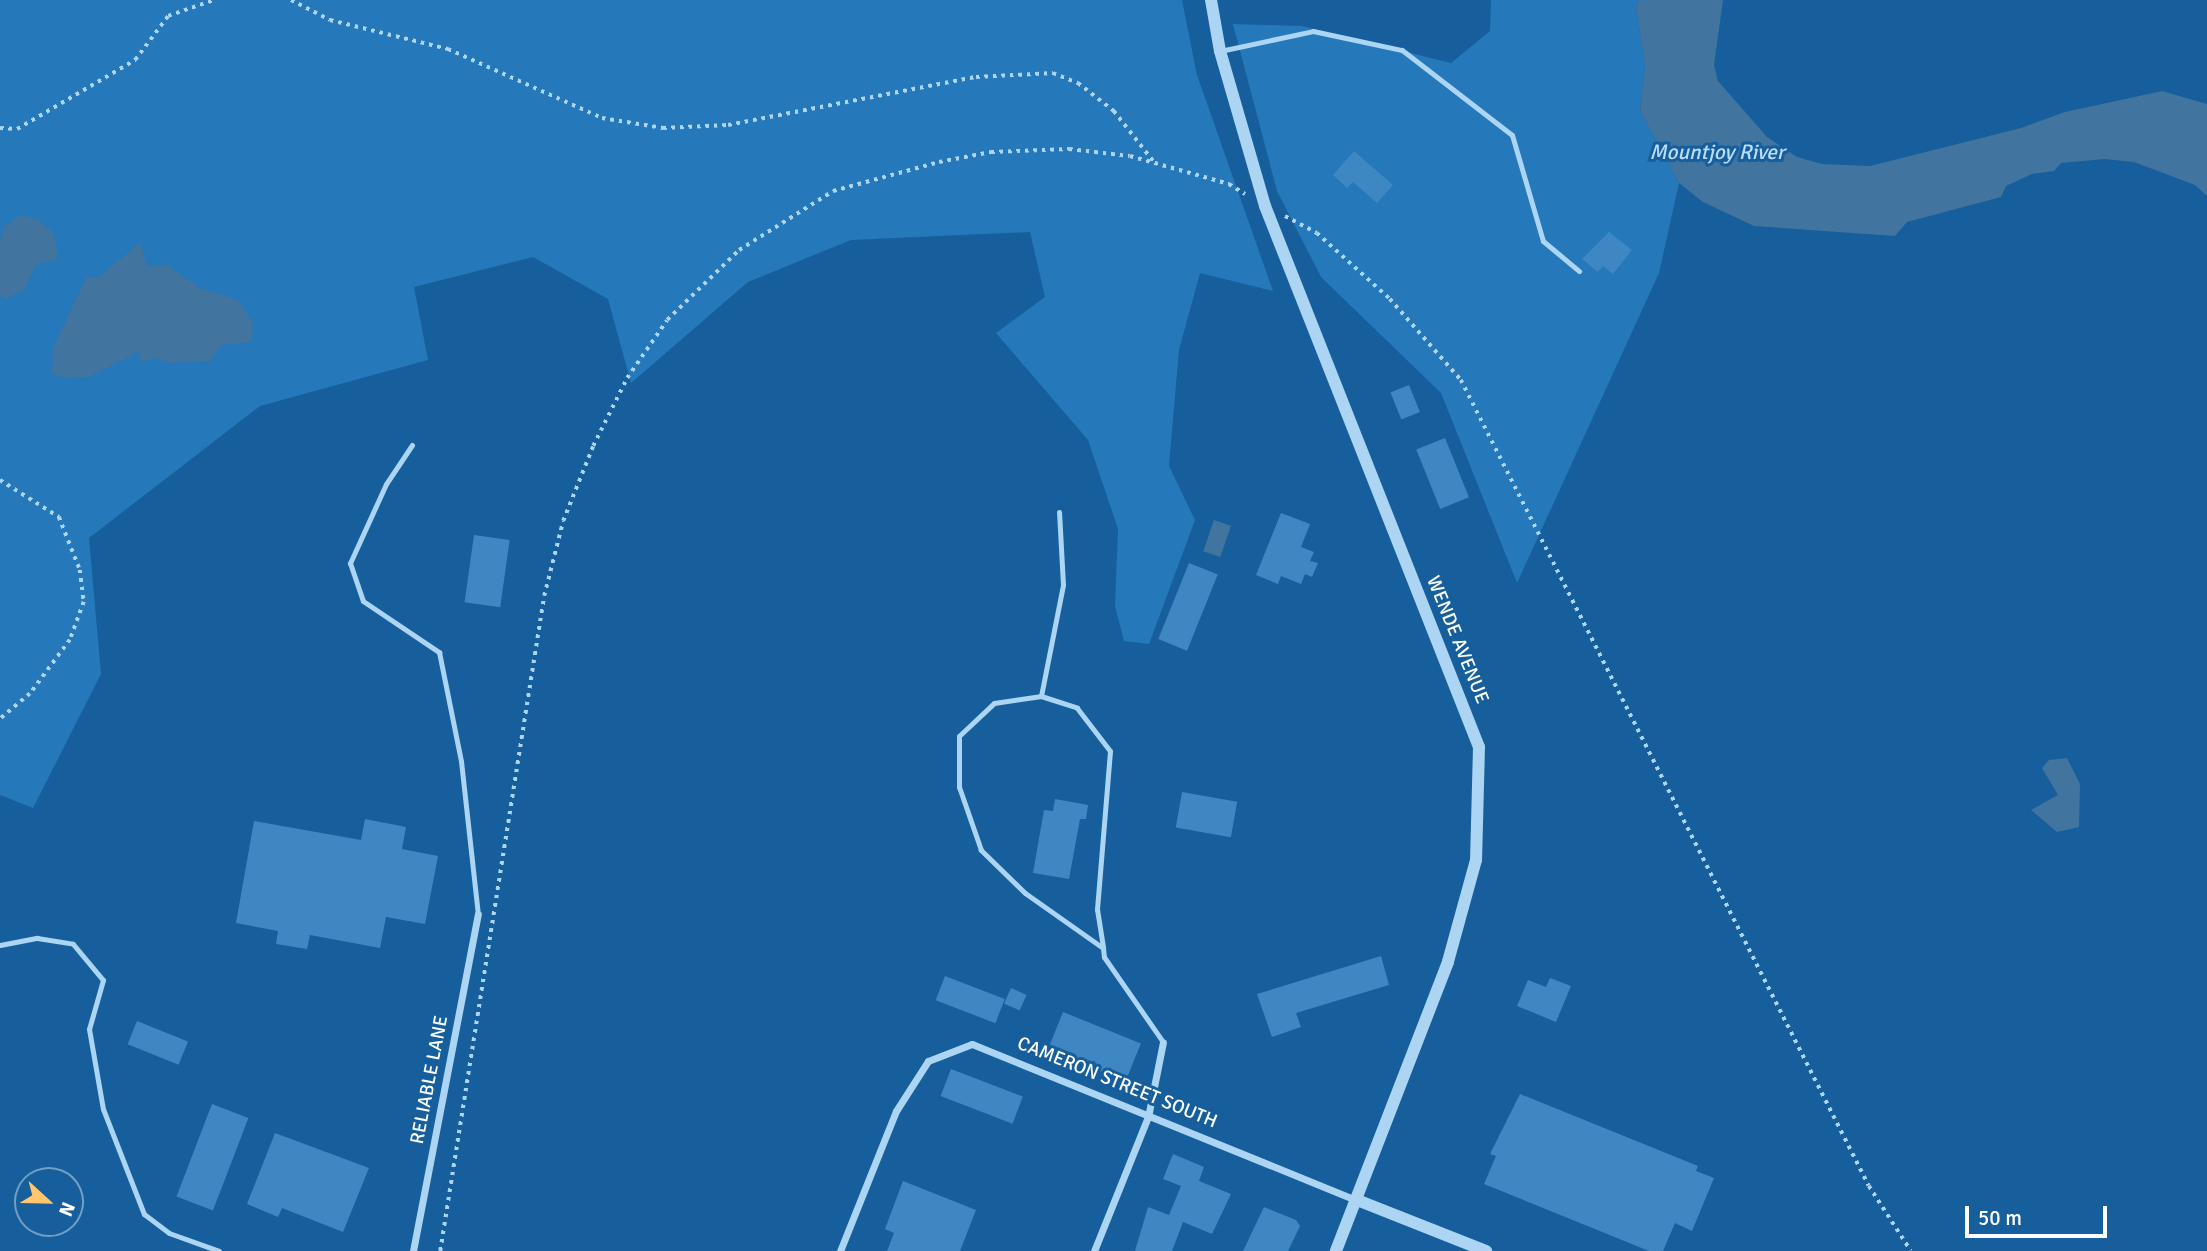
<!DOCTYPE html>
<html>
<head>
<meta charset="utf-8">
<style>
  body { margin:0 }
  #map { position:relative; width:2207px; height:1251px; overflow:hidden; background:#165f9c; font-family:Signika,sans-serif }
  div>[style] { position:absolute }
  [style*='--x'] { left:calc(var(--x)*1px); top:calc(var(--y)*1px); width:calc(var(--w)*1px); rotate:calc(var(--a)*1deg) }
  .green>* { inset:0; background:#2578b9 }
  .water>* { inset:0; background:#41749f; transform-origin:0 0 }
  .building>* { inset:0; background:#3f87c2; transform-origin:0 0 }
  .path>* { height:3.5px; margin-top:-1.75px; transform-origin:0; background:repeating-linear-gradient(90deg,#acd4f3 0 3.5px,transparent 0 8.5px) }
  .service>* { height:5px; margin:-2.5px; padding:0 2.5px; transform-origin:2.5px; border-radius:2.5px; background:#acd4f3 }
  .minor>* { height:7px; margin:-3.5px; padding:0 3.5px; transform-origin:3.5px; border-radius:3.5px; background:#acd4f3 }
  .tertiary>* { height:12px; margin:-6px; padding:0 6px; transform-origin:6px; border-radius:6px; background:#acd4f3 }
  span { translate:-50% -50%; white-space:nowrap; text-align:center; line-height:1.15; -webkit-text-stroke:6px #165f9c; paint-order:stroke }
  .street-label { font-size:19px; color:#fff }
  .water-label { font-size:21px; color:#b9ddf9; font-style:italic }
  .north { position:absolute; left:14px; top:1167px; width:70px; height:70px; box-sizing:border-box; background:#165f9c; border:2px solid #739fc4; border-radius:50%; rotate:112deg; font-size:19px; font-weight:700; line-height:28px; text-align:center; color:#fff }
  .north::after { content:''; display:block; margin:auto; width:24px; height:32px; background:#ffc66e; clip-path:polygon(50% 0,100% 100%,50% 72%,0 100%) }
  .scale { position:absolute; left:1965px; top:1206px; width:142px; height:32px; box-sizing:border-box; border:4px solid #fff; border-top:0; padding-left:9px; font-size:21px; line-height:24px; white-space:nowrap; color:#fff; -webkit-text-stroke:5px #165f9c; paint-order:stroke }
</style>
</head>
<body>
<div id="map">
  <div class="green">
    <i style="clip-path:polygon(0 0,1182px 0,1197px 75px,1273px 291px,1200px 273px,1179px 350px,1169px 466px,1195px 520px,1149px 644px,1124px 641px,1115px 606px,1118px 529px,1088px 440px,996px 333px,1045px 297px,1030px 232px,851px 240px,748px 282px,631px 383px,608px 299px,533px 257px,414px 287px,428px 360px,260px 406px,89px 538px,101px 674px,33px 808px,0 795px)"></i>
    <i style="clip-path:polygon(1491px 0,1639px 0,1636px 8px,1645px 65px,1640px 111px,1679px 183px,1659px 273px,1517px 583px,1441px 393px,1321px 277px,1277px 191px,1233px 24px,1302px 26px,1451px 63px,1490px 31px)"></i>
  </div>
  <div class="water">
    <i style="clip-path:polygon(1639px 0,1723px 0,1714px 65px,1718px 81px,1767px 137px,1797px 157px,1822px 164px,1870px 166px,2021px 128px,2065px 112px,2162px 91px,2207px 104px,2207px 196px,2195px 185px,2134px 162px,2105px 159px,2061px 163px,2054px 171px,2032px 174px,2006px 186px,2001px 197px,1907px 222px,1895px 236px,1754px 226px,1703px 202px,1679px 183px,1640px 111px,1645px 65px,1636px 8px)"></i>
    <i style="clip-path:polygon(20px 215px,37px 219px,55px 234px,58px 259px,36px 265px,25px 289px,4px 300px,0 294px,0 240px,4px 227px)"></i>
    <i style="clip-path:polygon(140px 242px,147px 266px,167px 265px,200px 288px,238px 300px,253px 323px,252px 342px,222px 345px,210px 361px,171px 363px,153px 358px,142px 363px,138px 352px,88px 377px,65px 378px,52px 373px,54px 346px,87px 276px,98px 278px)"></i>
    <i style="left:1214px;top:520px;width:18px;height:33px;rotate:19deg"></i>
    <i style="clip-path:polygon(2067px 758px,2080px 784px,2079px 827px,2057px 832px,2031px 810px,2058px 795px,2042px 768px,2049px 760px)"></i>
  </div>
  <div class="building">
    <i style="clip-path:polygon(1354px 151px,1393px 185px,1377px 203px,1353px 182px,1347px 188px,1333px 175px)"></i>
    <i style="clip-path:polygon(1609px 232px,1632px 250px,1613px 274px,1603px 266px,1598px 272px,1582px 259px)"></i>
    <i style="left:1409px;top:385px;width:29px;height:20px;rotate:68deg"></i>
    <i style="left:1445px;top:438px;width:64px;height:31px;rotate:68deg"></i>
    <i style="clip-path:polygon(1281px 513px,1310px 524px,1301px 547px,1314px 552px,1310px 561px,1318px 563px,1312px 577px,1305px 574px,1301px 584px,1281px 576px,1278px 584px,1256px 575px)"></i>
    <i style="left:474px;top:535px;width:36px;height:68px;rotate:8deg"></i>
    <i style="left:1189px;top:563px;width:31px;height:82px;rotate:22deg"></i>
    <i style="left:1182px;top:792px;width:56px;height:36px;rotate:10deg"></i>
    <i style="clip-path:polygon(1055px 799px,1088px 805px,1086px 819px,1080px 819px,1069px 879px,1033px 873px,1044px 810px,1053px 811px)"></i>
    <i style="clip-path:polygon(365px 819px,406px 827px,402px 849px,438px 856px,425px 924px,386px 917px,380px 948px,310px 935px,307px 949px,276px 944px,278px 931px,236px 923px,254px 821px,361px 840px)"></i>
    <i style="clip-path:polygon(1381px 956px,1389px 985px,1296px 1013px,1301px 1027px,1272px 1037px,1257px 994px)"></i>
    <i style="left:945px;top:976px;width:64px;height:26px;rotate:21deg"></i>
    <i style="clip-path:polygon(1550px 978px,1571px 986px,1556px 1022px,1517px 1006px,1528px 980px,1546px 987px)"></i>
    <i style="left:1011px;top:988px;width:17px;height:17px;rotate:24deg"></i>
    <i style="left:1063px;top:1012px;width:84px;height:41px;rotate:22deg"></i>
    <i style="left:137px;top:1021px;width:55px;height:25px;rotate:22deg"></i>
    <i style="left:951px;top:1069px;width:77px;height:29px;rotate:21deg"></i>
    <i style="clip-path:polygon(1520px 1094px,1698px 1166px,1696px 1171px,1714px 1178px,1692px 1231px,1675px 1223px,1663px 1251px,1649px 1251px,1484px 1184px,1496px 1156px,1490px 1154px)"></i>
    <i style="left:212px;top:1104px;width:39px;height:99px;rotate:21deg"></i>
    <i style="clip-path:polygon(275px 1133px,369px 1168px,343px 1232px,282px 1208px,278px 1217px,247px 1204px)"></i>
    <i style="clip-path:polygon(1173px 1154px,1204px 1167px,1199px 1181px,1231px 1194px,1212px 1234px,1183px 1222px,1172px 1251px,1135px 1251px,1148px 1207px,1169px 1215px,1181px 1186px,1163px 1179px)"></i>
    <i style="clip-path:polygon(903px 1181px,976px 1210px,960px 1251px,887px 1251px,894px 1233px,885px 1229px)"></i>
    <i style="clip-path:polygon(1264px 1207px,1296px 1220px,1300px 1226px,1288px 1251px,1243px 1251px)"></i>
  </div>
  <div class="path">
    <i style="--x:291;--y:0;--w:44;--a:27.1"></i>
    <i style="--x:330;--y:20;--w:122;--a:13.8"></i>
    <i style="--x:448;--y:49;--w:169;--a:24.1"></i>
    <i style="--x:602;--y:118;--w:62;--a:9.3"></i>
    <i style="--x:663;--y:128;--w:65;--a:-2.6"></i>
    <i style="--x:728;--y:125;--w:253;--a:-11"></i>
    <i style="--x:976;--y:77;--w:77;--a:-3"></i>
    <i style="--x:1053;--y:73;--w:27;--a:22"></i>
    <i style="--x:1078;--y:83;--w:46;--a:37.9"></i>
    <i style="--x:1114;--y:111;--w:65;--a:51.9"></i>
    <i style="--x:0;--y:128;--w:17;--a:3"></i>
    <i style="--x:17;--y:129;--w:137;--a:-30.3"></i>
    <i style="--x:135;--y:60;--w:55;--a:-53.1"></i>
    <i style="--x:168;--y:16;--w:49;--a:-19.2"></i>
    <i style="--x:1285;--y:216;--w:36;--a:28"></i>
    <i style="--x:1317;--y:233;--w:98;--a:42.1"></i>
    <i style="--x:1390;--y:299;--w:108;--a:48.8"></i>
    <i style="--x:1461;--y:380;--w:903;--a:63.15"></i>
    <i style="--x:1869;--y:1186;--w:77;--a:57.1"></i>
    <i style="--x:0;--y:480;--w:70;--a:32.1"></i>
    <i style="--x:59;--y:517;--w:57;--a:68.4"></i>
    <i style="--x:80;--y:570;--w:32;--a:83"></i>
    <i style="--x:84;--y:602;--w:40;--a:110.2"></i>
    <i style="--x:70;--y:640;--w:67;--a:126.5"></i>
    <i style="--x:30;--y:694;--w:39;--a:140"></i>
    <i style="--x:440;--y:1251;--w:663;--a:-80.98"></i>
    <i style="--x:544;--y:596;--w:77;--a:-75.8"></i>
    <i style="--x:563;--y:521;--w:81;--a:-68.2"></i>
    <i style="--x:593;--y:446;--w:76;--a:-63.4"></i>
    <i style="--x:627;--y:378;--w:70;--a:-55.4"></i>
    <i style="--x:667;--y:320;--w:100;--a:-44.2"></i>
    <i style="--x:739;--y:250;--w:111;--a:-32.1"></i>
    <i style="--x:833;--y:191;--w:110;--a:-15.3"></i>
    <i style="--x:939;--y:162;--w:53;--a:-10.9"></i>
    <i style="--x:991;--y:152;--w:78;--a:-2.2"></i>
    <i style="--x:1069;--y:149;--w:61;--a:6.5"></i>
    <i style="--x:1130;--y:156;--w:103;--a:15.8"></i>
    <i style="--x:1229;--y:184;--w:19;--a:32"></i>
  </div>
  <div class="service">
    <i style="--x:1220;--y:51;--w:95;--a:-12.1"></i>
    <i style="--x:1313;--y:31;--w:91;--a:12.1"></i>
    <i style="--x:1402;--y:50;--w:139;--a:37.7"></i>
    <i style="--x:1512;--y:135;--w:110;--a:73.7"></i>
    <i style="--x:1543;--y:241;--w:47;--a:39.8"></i>
    <i style="--x:412;--y:445;--w:47;--a:123.7"></i>
    <i style="--x:386;--y:484;--w:87;--a:114.5"></i>
    <i style="--x:350;--y:563;--w:40;--a:71.1"></i>
    <i style="--x:363;--y:601;--w:92;--a:33.9"></i>
    <i style="--x:439;--y:652;--w:111;--a:78.6"></i>
    <i style="--x:461;--y:761;--w:154;--a:83.7"></i>
    <i style="--x:1041;--y:696;--w:113;--a:-78.8"></i>
    <i style="--x:1063;--y:585;--w:73;--a:-93.1"></i>
    <i style="--x:0;--y:945;--w:38;--a:-11"></i>
    <i style="--x:37;--y:938;--w:36;--a:9"></i>
    <i style="--x:73;--y:944;--w:47;--a:50.2"></i>
    <i style="--x:103;--y:980;--w:51;--a:105.9"></i>
    <i style="--x:89;--y:1029;--w:81;--a:80.1"></i>
    <i style="--x:103;--y:1109;--w:113;--a:68.7"></i>
    <i style="--x:144;--y:1214;--w:31;--a:37"></i>
    <i style="--x:169;--y:1233;--w:53;--a:19.8"></i>
    <i style="--x:1103;--y:948;--w:95;--a:-144.8"></i>
    <i style="--x:1025;--y:893;--w:62;--a:-135.7"></i>
    <i style="--x:981;--y:850;--w:67;--a:-109.2"></i>
    <i style="--x:959;--y:787;--w:51;--a:-90"></i>
    <i style="--x:959;--y:736;--w:48;--a:-43.3"></i>
    <i style="--x:994;--y:703;--w:48;--a:-8.5"></i>
    <i style="--x:1041;--y:696;--w:38;--a:18"></i>
    <i style="--x:1077;--y:708;--w:54;--a:52.5"></i>
    <i style="--x:1110;--y:751;--w:159;--a:94.7"></i>
    <i style="--x:1097;--y:909;--w:39;--a:81"></i>
    <i style="--x:1103;--y:948;--w:9;--a:84"></i>
    <i style="--x:1104;--y:957;--w:103;--a:55.2"></i>
  </div>
  <div class="minor">
    <i style="--x:413;--y:1251;--w:343;--a:-79.1"></i>
    <i style="--x:840;--y:1251;--w:151;--a:-68.2"></i>
    <i style="--x:896;--y:1111;--w:59;--a:-57.4"></i>
    <i style="--x:928;--y:1061;--w:47;--a:-21.1"></i>
    <i style="--x:972;--y:1044;--w:415;--a:22.1"></i>
    <i style="--x:1094;--y:1251;--w:144;--a:-68.1"></i>
    <i style="--x:1148;--y:1117;--w:76;--a:-78.7"></i>
  </div>
  <div class="tertiary">
    <i style="--x:1211;--y:0;--w:52;--a:80"></i>
    <i style="--x:1220;--y:51;--w:161;--a:73.8"></i>
    <i style="--x:1265;--y:206;--w:582;--a:68.42"></i>
    <i style="--x:1479;--y:747;--w:113;--a:91.5"></i>
    <i style="--x:1476;--y:860;--w:106;--a:105.4"></i>
    <i style="--x:1448;--y:962;--w:310;--a:111.2"></i>
    <i style="--x:1357;--y:1200;--w:139;--a:21.6"></i>
  </div>
  <div class="street-label">
    <span style="left:1457px;top:640px;rotate:68deg">WENDE AVENUE</span>
    <span style="left:430px;top:1080px;rotate:-79deg">RELIABLE LANE</span>
    <span style="left:1117px;top:1083px;rotate:22deg">CAMERON STREET SOUTH</span>
  </div>
  <div class="water-label">
    <span style="left:1717px;top:152px">Mountjoy River</span>
  </div>
  <div class="north">N</div>
  <div class="scale">50 m</div>
</div>
</body>
</html>
